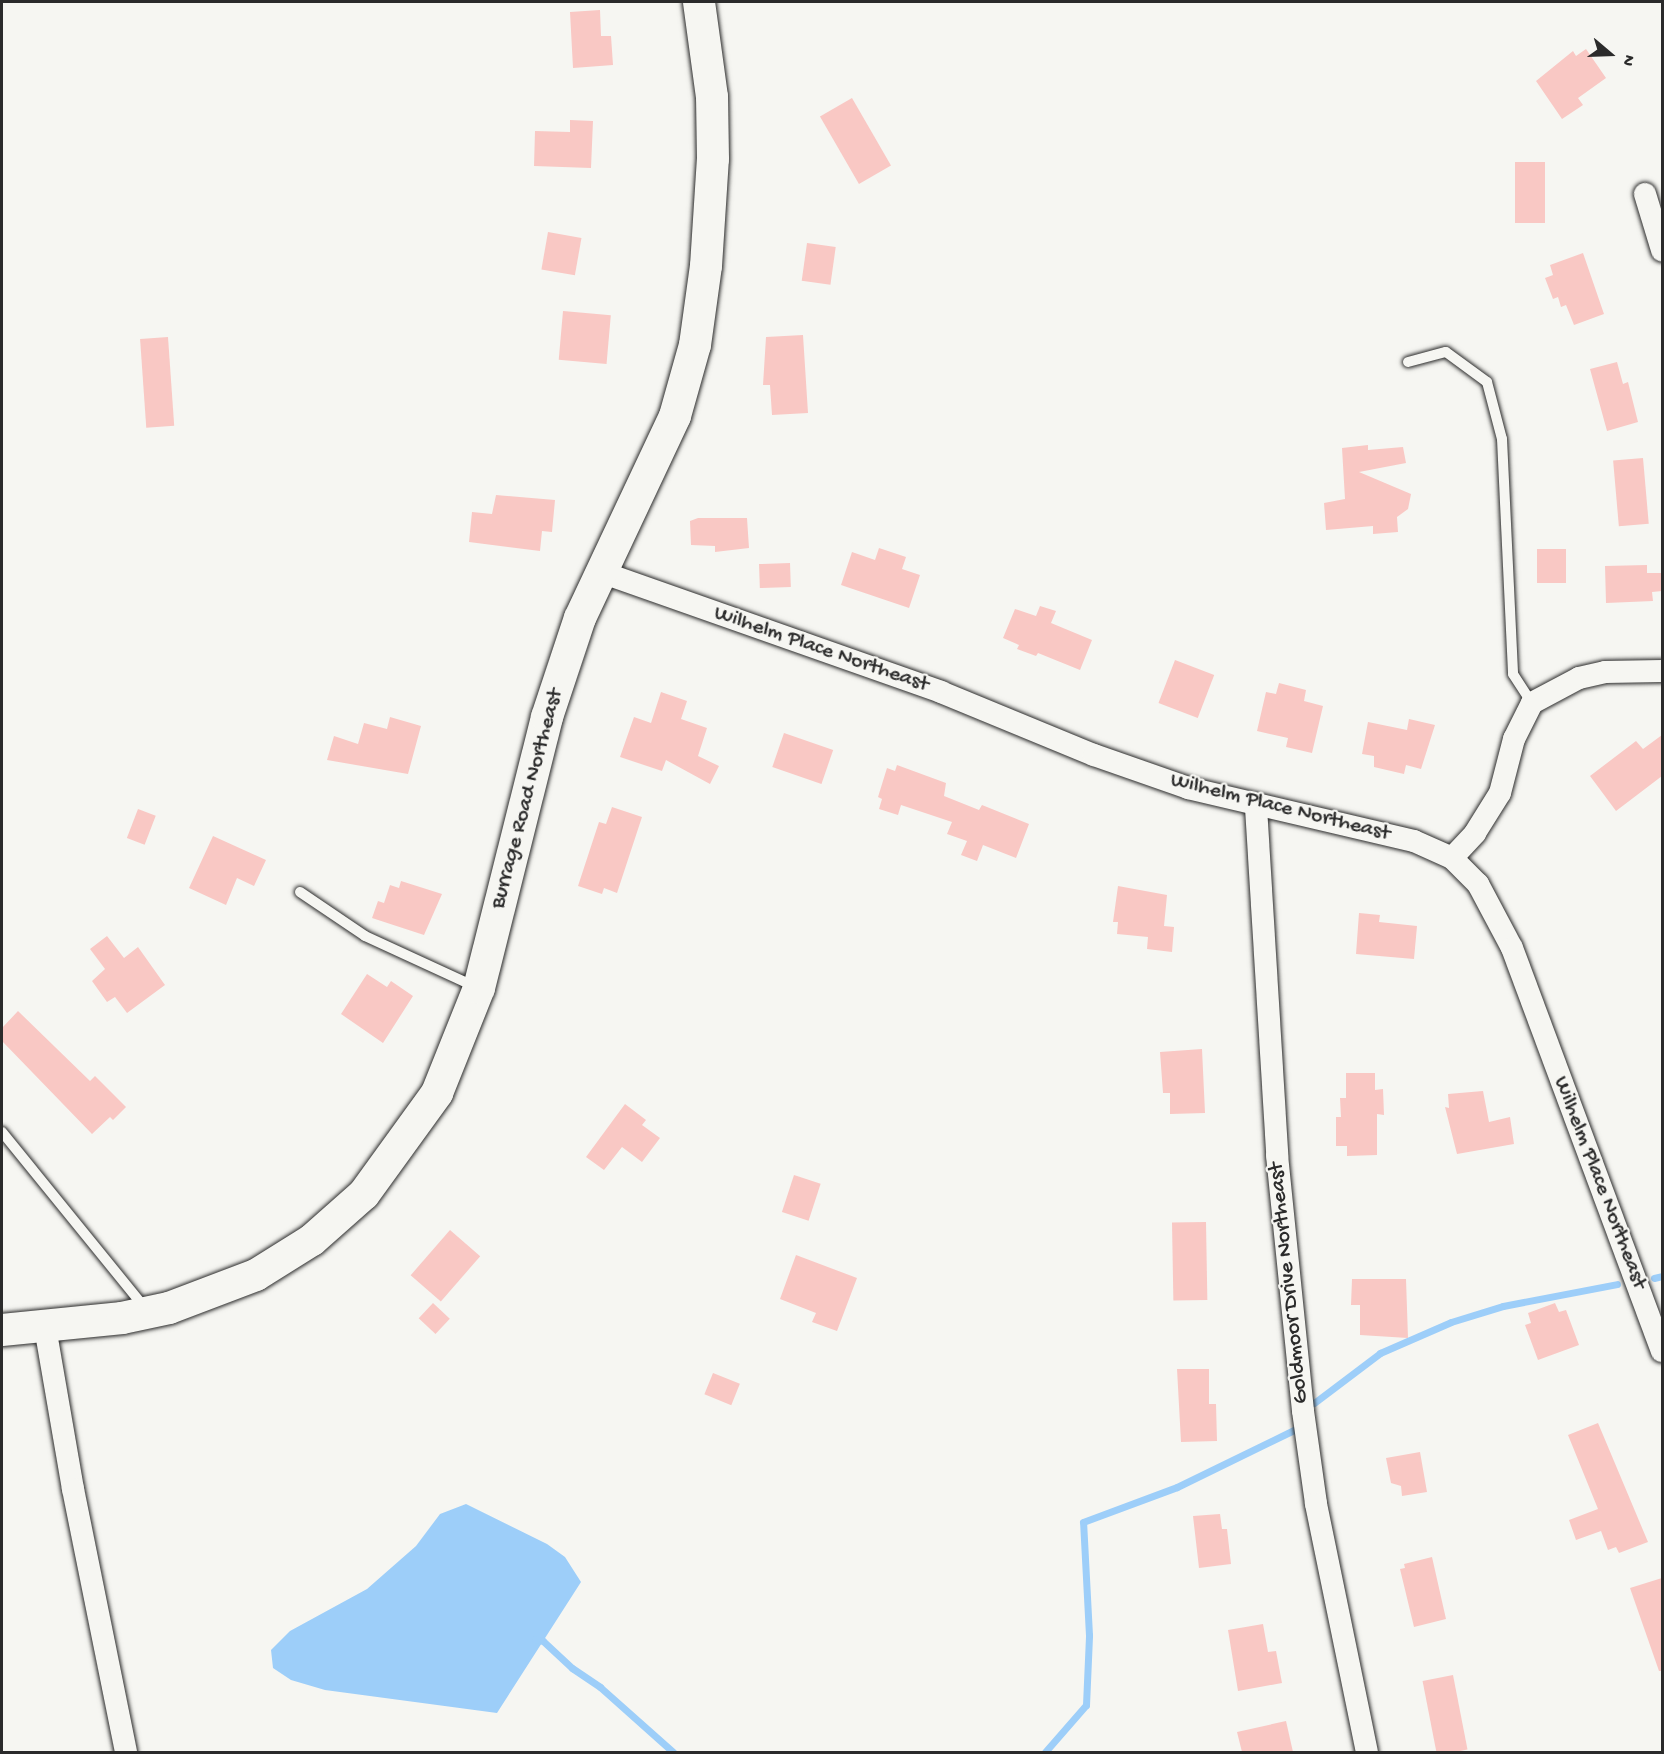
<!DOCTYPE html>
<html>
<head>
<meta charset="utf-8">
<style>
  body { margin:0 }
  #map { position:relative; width:1664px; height:1754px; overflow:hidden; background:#f6f6f2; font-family:"Gochi Hand",sans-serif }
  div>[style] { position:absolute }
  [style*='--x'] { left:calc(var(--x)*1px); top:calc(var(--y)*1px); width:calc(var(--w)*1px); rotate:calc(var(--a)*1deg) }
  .water>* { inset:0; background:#9dcef9 }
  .stream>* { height:7px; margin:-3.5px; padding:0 3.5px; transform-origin:3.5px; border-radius:3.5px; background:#9dcef9 }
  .building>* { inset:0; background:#f9c8c4; transform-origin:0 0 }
  .roads { filter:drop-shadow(0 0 2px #2b2b2b) drop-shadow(0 0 2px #2b2b2b) }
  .lane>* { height:10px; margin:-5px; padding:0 5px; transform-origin:5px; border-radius:5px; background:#f6f6f2 }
  .street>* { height:22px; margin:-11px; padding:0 11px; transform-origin:11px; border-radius:11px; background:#f6f6f2 }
  .secondary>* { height:32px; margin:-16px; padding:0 16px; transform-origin:16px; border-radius:16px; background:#f6f6f2 }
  span { translate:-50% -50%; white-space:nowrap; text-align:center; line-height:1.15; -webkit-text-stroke:4.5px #f6f6f2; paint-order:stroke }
  .street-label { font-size:22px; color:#2b2b2b }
  .frame { position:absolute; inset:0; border:3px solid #2b2b2b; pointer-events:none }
  .north { position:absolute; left:1580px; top:24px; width:60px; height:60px; -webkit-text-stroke:4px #f6f6f2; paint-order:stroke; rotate:109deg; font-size:16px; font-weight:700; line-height:24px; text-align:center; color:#2b2b2b }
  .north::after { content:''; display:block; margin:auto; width:21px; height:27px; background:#2b2b2b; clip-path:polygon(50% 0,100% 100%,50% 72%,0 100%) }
</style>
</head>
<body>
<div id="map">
  <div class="water">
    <i style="clip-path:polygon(466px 1504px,547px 1544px,565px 1557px,581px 1582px,497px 1713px,325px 1690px,291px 1680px,273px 1668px,271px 1650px,290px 1631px,367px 1589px,416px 1546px,440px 1514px)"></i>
  </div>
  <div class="stream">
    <i style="--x:1654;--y:1278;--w:8;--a:-14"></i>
    <i style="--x:1314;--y:1403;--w:83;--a:-37.1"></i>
    <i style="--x:1380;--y:1353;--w:77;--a:-23.6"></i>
    <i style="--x:1451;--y:1322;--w:54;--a:-17.1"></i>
    <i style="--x:1503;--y:1306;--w:116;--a:-10.9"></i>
    <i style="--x:535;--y:1639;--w:8;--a:14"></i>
    <i style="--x:543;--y:1641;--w:40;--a:43"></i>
    <i style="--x:572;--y:1668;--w:34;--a:34"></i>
    <i style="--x:600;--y:1687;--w:98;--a:41.7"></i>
    <i style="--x:1045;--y:1752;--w:62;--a:-48.9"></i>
    <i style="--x:1086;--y:1705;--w:70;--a:-87.5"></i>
    <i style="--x:1089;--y:1635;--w:113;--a:-93"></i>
    <i style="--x:1083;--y:1522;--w:100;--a:-20.4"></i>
    <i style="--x:1177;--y:1487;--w:130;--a:-26"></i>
  </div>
  <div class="building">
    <i style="clip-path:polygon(600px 10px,601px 36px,611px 36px,613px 65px,573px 68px,570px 12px)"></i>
    <i style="clip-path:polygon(1586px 49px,1606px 78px,1578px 98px,1583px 105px,1562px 119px,1536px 81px,1573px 51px,1576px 56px)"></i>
    <i style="left:852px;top:98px;width:78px;height:37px;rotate:60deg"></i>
    <i style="clip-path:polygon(570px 120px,593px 121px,591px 168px,534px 166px,535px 131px,570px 132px)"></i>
    <i style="left:1515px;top:162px;width:30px;height:61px"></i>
    <i style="left:548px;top:232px;width:34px;height:38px;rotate:10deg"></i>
    <i style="left:807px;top:243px;width:29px;height:38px;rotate:8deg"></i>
    <i style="clip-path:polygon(1583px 253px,1604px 314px,1574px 325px,1566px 305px,1561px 307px,1558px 297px,1553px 299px,1545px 278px,1553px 275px,1550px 265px)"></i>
    <i style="left:563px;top:311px;width:48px;height:49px;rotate:5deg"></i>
    <i style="clip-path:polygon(803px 335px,808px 413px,772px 415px,770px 385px,763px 385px,766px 337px)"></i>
    <i style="left:168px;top:337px;width:89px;height:28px;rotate:86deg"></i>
    <i style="clip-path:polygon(1617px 362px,1623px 384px,1628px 382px,1638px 422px,1607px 431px,1590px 369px)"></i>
    <i style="clip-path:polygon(1368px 445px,1368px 450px,1403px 447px,1406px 463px,1359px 472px,1411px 494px,1408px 509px,1397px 517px,1398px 532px,1373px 534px,1373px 526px,1326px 530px,1324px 503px,1345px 499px,1342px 448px)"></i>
    <i style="left:1643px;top:458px;width:66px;height:30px;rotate:85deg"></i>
    <i style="clip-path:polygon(496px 495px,555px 500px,552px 532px,542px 531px,540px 551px,469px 542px,472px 512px,492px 514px)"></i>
    <i style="clip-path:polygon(698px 518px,747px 518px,749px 548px,715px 552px,715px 546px,691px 545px,690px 521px)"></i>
    <i style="clip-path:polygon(879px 548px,906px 557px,902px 569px,920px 575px,909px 608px,841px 585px,852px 552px,875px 560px)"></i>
    <i style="left:1537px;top:549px;width:29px;height:34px"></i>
    <i style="left:790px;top:563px;width:24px;height:31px;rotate:88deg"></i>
    <i style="clip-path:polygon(1647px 565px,1647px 573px,1662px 573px,1662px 591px,1652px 592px,1653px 601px,1606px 603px,1605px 566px)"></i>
    <i style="clip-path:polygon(1040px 606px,1056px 611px,1051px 623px,1092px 640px,1080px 670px,1038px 653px,1036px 656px,1017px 649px,1019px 645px,1003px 638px,1015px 609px,1036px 616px)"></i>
    <i style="left:1175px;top:660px;width:42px;height:46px;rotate:21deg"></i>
    <i style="clip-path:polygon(1279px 683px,1306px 690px,1304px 701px,1323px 706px,1312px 753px,1286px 747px,1288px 738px,1257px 731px,1266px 692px,1276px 694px)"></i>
    <i style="clip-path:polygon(661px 692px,687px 701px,681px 719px,707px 728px,698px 756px,719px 766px,710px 784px,666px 760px,662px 771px,620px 757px,634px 717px,651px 723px)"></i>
    <i style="clip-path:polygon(390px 717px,421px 726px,408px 774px,327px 760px,334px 736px,358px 744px,364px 723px,387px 729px)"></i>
    <i style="clip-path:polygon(1409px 719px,1435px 725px,1421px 769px,1406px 765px,1404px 774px,1374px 767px,1374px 756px,1362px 754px,1368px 722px,1407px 730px)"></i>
    <i style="left:784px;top:733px;width:52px;height:36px;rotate:19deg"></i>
    <i style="clip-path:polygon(1662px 735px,1662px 776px,1616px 811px,1590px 776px,1636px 741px,1643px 749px)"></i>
    <i style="clip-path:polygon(897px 765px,946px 783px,944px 796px,979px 810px,982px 805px,1029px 824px,1016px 858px,983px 845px,977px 861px,961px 855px,967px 841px,947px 834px,952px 822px,901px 805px,898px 815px,879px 809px,882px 799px,878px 797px,887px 768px,895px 771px)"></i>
    <i style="clip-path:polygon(612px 807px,642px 817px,617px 893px,604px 888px,602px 894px,578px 886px,599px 822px,606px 824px)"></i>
    <i style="left:138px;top:809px;width:19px;height:31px;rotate:21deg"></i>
    <i style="clip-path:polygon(213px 836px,266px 860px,254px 886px,237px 878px,226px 905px,189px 888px)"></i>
    <i style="clip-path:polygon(401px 881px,442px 894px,424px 935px,372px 918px,378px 901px,384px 903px,390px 885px,399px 888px)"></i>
    <i style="clip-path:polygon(1118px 886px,1167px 895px,1164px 926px,1174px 927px,1172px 952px,1147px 949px,1148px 937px,1117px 934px,1118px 922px,1113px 922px)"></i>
    <i style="clip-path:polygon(1359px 913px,1380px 915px,1379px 922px,1417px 926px,1414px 959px,1356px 954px)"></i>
    <i style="clip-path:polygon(107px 936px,124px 958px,138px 947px,165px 985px,127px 1013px,115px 997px,107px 1002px,92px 981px,105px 969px,90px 949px)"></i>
    <i style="clip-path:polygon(367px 974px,387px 987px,391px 981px,413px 996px,383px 1043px,341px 1014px)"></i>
    <i style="clip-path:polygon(18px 1011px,90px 1081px,95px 1076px,126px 1107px,113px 1120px,110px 1117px,92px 1134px,2px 1041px,2px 1028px)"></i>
    <i style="clip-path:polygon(1202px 1049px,1205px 1113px,1170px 1114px,1170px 1093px,1163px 1093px,1160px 1052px)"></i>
    <i style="clip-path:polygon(1346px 1073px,1375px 1073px,1375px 1090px,1383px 1089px,1384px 1115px,1377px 1114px,1377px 1155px,1347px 1156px,1347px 1146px,1336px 1146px,1336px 1117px,1341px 1117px,1340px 1098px,1346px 1098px)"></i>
    <i style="clip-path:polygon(1483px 1091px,1489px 1122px,1510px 1117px,1514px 1144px,1457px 1154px,1445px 1107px,1449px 1108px,1448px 1094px)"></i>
    <i style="clip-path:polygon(625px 1104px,646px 1120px,642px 1125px,660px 1138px,642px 1162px,622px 1147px,604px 1170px,586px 1157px)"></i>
    <i style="left:794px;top:1175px;width:28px;height:39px;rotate:18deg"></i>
    <i style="left:1206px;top:1222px;width:78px;height:34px;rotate:89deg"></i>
    <i style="left:450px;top:1230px;width:40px;height:60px;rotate:41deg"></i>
    <i style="clip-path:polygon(796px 1255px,857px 1278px,837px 1331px,812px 1322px,816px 1313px,780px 1299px)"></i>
    <i style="clip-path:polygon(1352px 1279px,1406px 1279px,1408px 1338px,1360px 1335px,1360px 1305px,1351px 1305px)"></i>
    <i style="left:433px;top:1303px;width:23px;height:21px;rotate:43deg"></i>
    <i style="clip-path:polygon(1555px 1303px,1559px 1312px,1566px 1310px,1579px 1345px,1538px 1360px,1525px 1325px,1531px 1323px,1528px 1313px)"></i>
    <i style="clip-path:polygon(1177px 1369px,1209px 1369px,1209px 1404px,1216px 1404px,1217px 1441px,1181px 1442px)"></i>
    <i style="left:713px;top:1373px;width:29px;height:23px;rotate:22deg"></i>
    <i style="clip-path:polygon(1598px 1423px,1648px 1542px,1619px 1553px,1616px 1547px,1608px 1550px,1601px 1531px,1576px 1540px,1569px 1520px,1598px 1509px,1568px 1435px)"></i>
    <i style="clip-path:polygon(1420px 1452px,1427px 1492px,1402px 1496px,1401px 1486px,1391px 1483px,1386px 1458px)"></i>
    <i style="clip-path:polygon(1220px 1514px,1222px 1529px,1227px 1529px,1231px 1564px,1199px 1568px,1193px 1516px)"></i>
    <i style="clip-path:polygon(1432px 1557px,1446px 1619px,1414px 1627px,1400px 1569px,1405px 1568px,1404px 1564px)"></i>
    <i style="clip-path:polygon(1662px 1578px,1662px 1671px,1659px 1671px,1630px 1588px)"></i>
    <i style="clip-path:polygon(1263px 1624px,1268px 1652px,1276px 1651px,1282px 1683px,1238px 1691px,1228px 1630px)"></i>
    <i style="left:1453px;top:1675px;width:76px;height:31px;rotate:79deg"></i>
    <i style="clip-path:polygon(1286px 1721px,1293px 1752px,1242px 1752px,1237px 1732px)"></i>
  </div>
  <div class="roads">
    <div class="lane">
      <i style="--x:1408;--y:362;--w:39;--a:-15"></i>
      <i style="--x:1446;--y:352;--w:51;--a:36.2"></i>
      <i style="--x:1487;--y:382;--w:59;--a:75.3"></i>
      <i style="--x:1502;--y:439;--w:235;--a:87.3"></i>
      <i style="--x:1513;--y:674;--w:35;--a:57"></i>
      <i style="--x:300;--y:892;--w:78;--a:34.1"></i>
      <i style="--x:365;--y:936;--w:122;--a:24.7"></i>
      <i style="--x:2;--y:1132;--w:227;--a:50.9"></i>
    </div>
    <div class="street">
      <i style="--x:1645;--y:194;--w:59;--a:73.1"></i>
      <i style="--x:601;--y:572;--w:361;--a:19.4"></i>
      <i style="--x:941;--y:692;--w:165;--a:22.4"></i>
      <i style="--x:1094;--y:755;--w:100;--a:19.3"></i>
      <i style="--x:1188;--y:788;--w:232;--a:13.2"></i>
      <i style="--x:1414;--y:841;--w:42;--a:24.1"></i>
      <i style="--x:1452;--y:858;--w:37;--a:45"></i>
      <i style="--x:1478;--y:884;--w:72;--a:62"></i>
      <i style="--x:1512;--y:948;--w:430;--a:69.6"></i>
      <i style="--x:1256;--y:807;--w:349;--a:86.5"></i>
      <i style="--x:1277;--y:1155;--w:257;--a:84.2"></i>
      <i style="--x:1303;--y:1411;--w:94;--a:82"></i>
      <i style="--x:1316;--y:1504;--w:253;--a:78.4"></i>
      <i style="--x:1452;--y:858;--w:34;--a:-47"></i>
      <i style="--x:1475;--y:833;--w:47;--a:-58"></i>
      <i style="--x:1500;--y:793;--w:56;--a:-75.5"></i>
      <i style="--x:1514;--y:739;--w:40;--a:-63.4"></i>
      <i style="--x:1532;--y:703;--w:53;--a:-28"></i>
      <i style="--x:1579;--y:678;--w:27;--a:-13"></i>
      <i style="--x:1605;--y:672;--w:57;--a:-1"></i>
      <i style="--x:45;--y:1327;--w:164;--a:80.2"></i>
      <i style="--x:73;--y:1489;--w:268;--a:78.6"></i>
    </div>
    <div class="secondary">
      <i style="--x:2;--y:1330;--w:121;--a:-5.7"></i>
      <i style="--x:122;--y:1318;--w:48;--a:-12"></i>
      <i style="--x:169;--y:1308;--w:93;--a:-20.8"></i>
      <i style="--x:256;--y:1275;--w:66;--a:-32"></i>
      <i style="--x:312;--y:1240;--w:69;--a:-41.5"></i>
      <i style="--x:364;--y:1194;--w:125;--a:-54.1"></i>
      <i style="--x:437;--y:1093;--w:113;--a:-68.2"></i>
      <i style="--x:479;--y:988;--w:279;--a:-75.9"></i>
      <i style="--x:547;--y:717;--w:104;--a:-71.6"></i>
      <i style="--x:580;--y:618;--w:223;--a:-64.8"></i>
      <i style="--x:675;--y:416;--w:74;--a:-74.3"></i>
      <i style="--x:695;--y:345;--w:80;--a:-82.1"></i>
      <i style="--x:706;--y:266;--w:107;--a:-86.3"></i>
      <i style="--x:713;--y:159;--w:62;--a:-90.9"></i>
      <i style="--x:712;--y:97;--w:96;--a:-97.8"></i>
    </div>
  </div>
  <div class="street-label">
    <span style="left:821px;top:650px;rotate:19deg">Wilhelm Place Northeast</span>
    <span style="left:528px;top:799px;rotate:-75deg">Burrage Road Northeast</span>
    <span style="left:1280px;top:808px;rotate:14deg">Wilhelm Place Northeast</span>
    <span style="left:1599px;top:1183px;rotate:69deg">Wilhelm Place Northeast</span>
    <span style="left:1290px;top:1283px;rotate:-96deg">Goldmoor Drive Northeast</span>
  </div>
  <div class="frame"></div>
  <div class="north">N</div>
</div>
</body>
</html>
